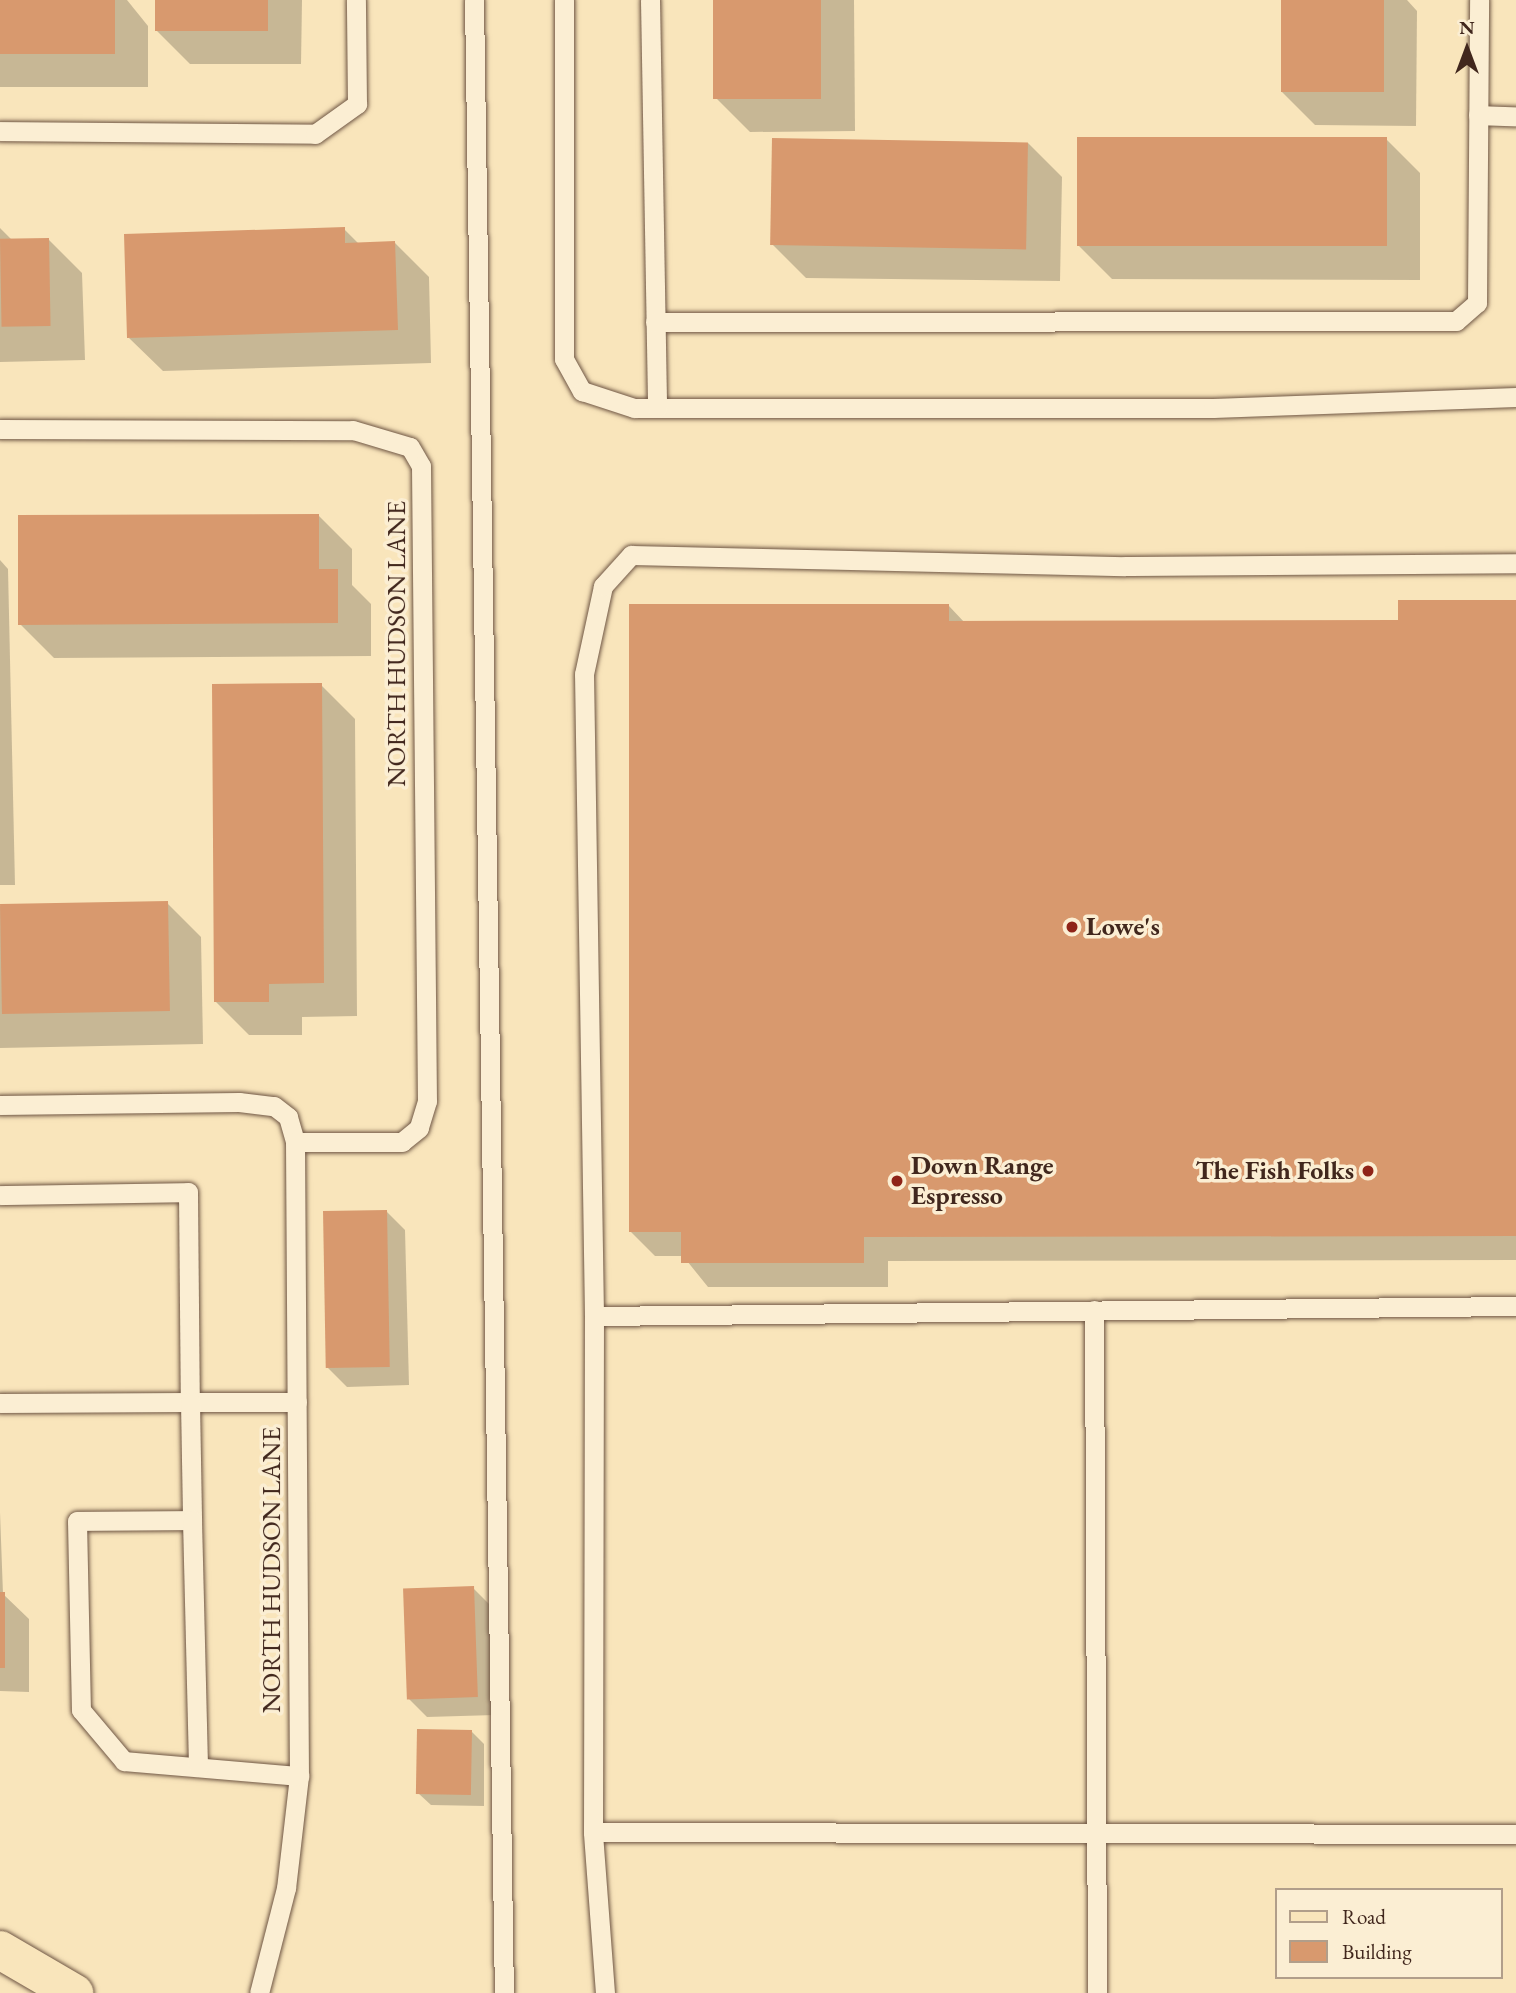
<!DOCTYPE html>
<html>
<head>
<meta charset="utf-8">
<style>
  body { margin:0 }
  #map { position:relative; width:1516px; height:1993px; overflow:hidden; background:#f9e5bb; font-family:"EB Garamond",serif }
  div>[style] { position:absolute }
  [style*='--x'] { left:calc(var(--x)*1px); top:calc(var(--y)*1px); width:calc(var(--w)*1px); rotate:calc(var(--a)*1deg) }
  .shadow>* { inset:0; background:#0003 }
  .building>* { inset:0; background:#d8996e; transform-origin:0 0 }
  .roads { filter:drop-shadow(0 0 2px #6f5644) drop-shadow(0 0 2px #6f5644) }
  .lane>* { height:19px; margin:-9.5px; padding:0 9.5px; transform-origin:9.5px; border-radius:9.5px; background:#fbeed3 }
  .primary>* { height:38px; margin:-19px; padding:0 19px; transform-origin:19px; border-radius:19px; background:#f9e5bb }
  .dots>* { width:19px; height:19px; translate:-50% -50%; box-sizing:border-box; border:4px solid #fbeed3; border-radius:50% }
  span { translate:-50% -50%; white-space:nowrap; text-align:center; line-height:1.15; -webkit-text-stroke:7px #fbeed3; paint-order:stroke }
  .street-label { font-size:26px; color:#41271d }
  .poi-label { font-size:26px; color:#41271d; font-weight:700 }
  .left { translate:0 -50%; text-align:left }
  .right { translate:-100% -50%; text-align:right }
  .legend { position:absolute; left:1275px; top:1888px; width:228px; height:91px; box-sizing:border-box; background:#fbeed3; border:2px solid #b19e8a; margin:0; padding:9px 12px; list-style:none; font-size:21px; color:#41271d }
  .legend li { display:flex; align-items:center; gap:14px; height:35px }
  .legend b { width:35px; border:2px solid #b19e8a }
  .north { position:absolute; left:1432px; top:14px; width:70px; height:70px; -webkit-text-stroke:5px #fbeed3; paint-order:stroke; rotate:0deg; font-size:19px; font-weight:700; line-height:28px; text-align:center; color:#41271d }
  .north::after { content:''; display:block; margin:auto; width:24px; height:32px; background:#41271d; clip-path:polygon(50% 0,100% 100%,50% 72%,0 100%) }
</style>
</head>
<body>
<div id="map">
  <div class="shadow">
    <i style="clip-path:polygon(0 0,127px 0,148px 26px,148px 87px,0 87px)"></i>
    <i style="clip-path:polygon(157px 0,302px 0,301px 64px,190px 64px,156px 30px)"></i>
    <i style="clip-path:polygon(715px 0,854px 0,855px 131px,750px 132px,716px 98px)"></i>
    <i style="clip-path:polygon(1282px 0,1407px 0,1417px 11px,1416px 126px,1315px 125px,1281px 91px)"></i>
    <i style="clip-path:polygon(1386px 139px,1420px 173px,1420px 280px,1112px 279px,1078px 245px)"></i>
    <i style="clip-path:polygon(1028px 143px,1062px 177px,1060px 281px,806px 278px,772px 244px)"></i>
    <i style="clip-path:polygon(0 228px,12px 240px,48px 239px,82px 273px,85px 360px,0 362px)"></i>
    <i style="clip-path:polygon(344px 229px,359px 244px,395px 243px,429px 277px,431px 363px,163px 371px,129px 338px)"></i>
    <i style="clip-path:polygon(318px 515px,352px 549px,352px 585px,371px 604px,371px 656px,54px 658px,20px 624px)"></i>
    <i style="clip-path:polygon(0 560px,8px 569px,15px 885px,0 885px)"></i>
    <i style="clip-path:polygon(1516px 602px,1516px 1260px,888px 1261px,888px 1287px,708px 1287px,683px 1256px,655px 1256px,631px 1232px,949px 606px,965px 623px,1400px 622px)"></i>
    <i style="clip-path:polygon(321px 685px,355px 719px,357px 1016px,302px 1017px,302px 1035px,249px 1035px,215px 1001px)"></i>
    <i style="clip-path:polygon(167px 903px,201px 937px,203px 1044px,0 1048px,0 906px)"></i>
    <i style="clip-path:polygon(387px 1212px,405px 1230px,409px 1385px,347px 1387px,328px 1368px)"></i>
    <i style="clip-path:polygon(0 1512px,3px 1594px,29px 1619px,29px 1692px,0 1691px)"></i>
    <i style="clip-path:polygon(473px 1588px,492px 1607px,495px 1715px,427px 1717px,408px 1698px)"></i>
    <i style="clip-path:polygon(472px 1732px,484px 1744px,484px 1806px,431px 1805px,418px 1793px)"></i>
  </div>
  <div class="building">
    <i style="left:0;top:0;width:115px;height:54px"></i>
    <i style="left:155px;top:0;width:113px;height:31px"></i>
    <i style="left:713px;top:0;width:108px;height:99px"></i>
    <i style="left:1281px;top:0;width:103px;height:92px"></i>
    <i style="left:1077px;top:137px;width:310px;height:109px"></i>
    <i style="left:772px;top:138px;width:256px;height:107px;rotate:1deg"></i>
    <i style="clip-path:polygon(345px 227px,345px 243px,395px 241px,398px 330px,127px 338px,124px 234px)"></i>
    <i style="left:49px;top:238px;width:88px;height:49px;rotate:89deg"></i>
    <i style="clip-path:polygon(319px 514px,319px 569px,338px 569px,338px 623px,18px 625px,18px 515px)"></i>
    <i style="clip-path:polygon(1398px 600px,1516px 600px,1516px 1236px,864px 1237px,864px 1263px,681px 1263px,681px 1232px,629px 1232px,629px 604px,949px 604px,949px 621px,1398px 620px)"></i>
    <i style="clip-path:polygon(322px 683px,324px 983px,269px 984px,269px 1002px,214px 1002px,212px 684px)"></i>
    <i style="left:168px;top:901px;width:110px;height:168px;rotate:89deg"></i>
    <i style="left:387px;top:1210px;width:157px;height:64px;rotate:89deg"></i>
    <i style="left:474px;top:1586px;width:111px;height:71px;rotate:88deg"></i>
    <i style="left:0;top:1592px;width:5px;height:76px"></i>
    <i style="left:417px;top:1729px;width:55px;height:65px;rotate:1deg"></i>
  </div>
  <div class="roads">
    <div class="lane">
      <i style="--x:474;--y:0;--w:1993;--a:89.14"></i>
      <i style="--x:564;--y:0;--w:359;--a:90"></i>
      <i style="--x:564;--y:359;--w:37;--a:61"></i>
      <i style="--x:582;--y:391;--w:55;--a:18.1"></i>
      <i style="--x:634;--y:408;--w:579;--a:0"></i>
      <i style="--x:1213;--y:408;--w:303;--a:-2.1"></i>
      <i style="--x:650;--y:0;--w:408;--a:89"></i>
      <i style="--x:1478;--y:115;--w:38;--a:2"></i>
      <i style="--x:0;--y:131;--w:315;--a:0.5"></i>
      <i style="--x:315;--y:134;--w:52;--a:-35.5"></i>
      <i style="--x:357;--y:104;--w:104;--a:-90.6"></i>
      <i style="--x:655;--y:322;--w:801;--a:-0.07"></i>
      <i style="--x:1456;--y:321;--w:28;--a:-41"></i>
      <i style="--x:1477;--y:303;--w:303;--a:-89.6"></i>
      <i style="--x:0;--y:429;--w:353;--a:0.2"></i>
      <i style="--x:353;--y:430;--w:59;--a:16.6"></i>
      <i style="--x:410;--y:447;--w:22;--a:60"></i>
      <i style="--x:421;--y:466;--w:635;--a:89.46"></i>
      <i style="--x:427;--y:1101;--w:28;--a:107"></i>
      <i style="--x:419;--y:1128;--w:22;--a:141"></i>
      <i style="--x:402;--y:1142;--w:107;--a:180"></i>
      <i style="--x:0;--y:1105;--w:239;--a:-0.7"></i>
      <i style="--x:239;--y:1102;--w:35;--a:7"></i>
      <i style="--x:274;--y:1106;--w:18;--a:38"></i>
      <i style="--x:288;--y:1117;--w:26;--a:74"></i>
      <i style="--x:295;--y:1142;--w:634;--a:89.64"></i>
      <i style="--x:299;--y:1776;--w:113;--a:96.6"></i>
      <i style="--x:286;--y:1888;--w:108;--a:104.4"></i>
      <i style="--x:0;--y:1195;--w:188;--a:-0.9"></i>
      <i style="--x:188;--y:1192;--w:210;--a:89.5"></i>
      <i style="--x:190;--y:1402;--w:190;--a:179.7"></i>
      <i style="--x:1094;--y:1310;--w:683;--a:89.75"></i>
      <i style="--x:594;--y:1316;--w:922;--a:-0.62"></i>
      <i style="--x:297;--y:1402;--w:107;--a:180"></i>
      <i style="--x:190;--y:1402;--w:118;--a:89"></i>
      <i style="--x:192;--y:1520;--w:115;--a:179.5"></i>
      <i style="--x:77;--y:1521;--w:189;--a:88.8"></i>
      <i style="--x:81;--y:1710;--w:67;--a:49.9"></i>
      <i style="--x:124;--y:1761;--w:176;--a:4.9"></i>
      <i style="--x:192;--y:1520;--w:247;--a:88.6"></i>
      <i style="--x:593;--y:1832;--w:923;--a:0.12"></i>
      <i style="--x:605;--y:1993;--w:161;--a:-94.3"></i>
      <i style="--x:593;--y:1832;--w:516;--a:-89.89"></i>
      <i style="--x:594;--y:1316;--w:642;--a:-90.89"></i>
      <i style="--x:584;--y:674;--w:90;--a:-77.8"></i>
      <i style="--x:603;--y:586;--w:42;--a:-47.9"></i>
      <i style="--x:631;--y:555;--w:494;--a:1.3"></i>
      <i style="--x:1125;--y:566;--w:391;--a:-0.4"></i>
    </div>
    <div class="primary">
      <i style="--x:0;--y:1950;--w:86;--a:30.2"></i>
    </div>
  </div>
  <div class="dots">
    <i style="left:1072px;top:927px;background:#8f2418"></i>
    <i style="left:1368px;top:1171px;background:#8f2418"></i>
    <i style="left:897px;top:1181px;background:#8f2418"></i>
  </div>
  <div class="street-label">
    <span style="left:397px;top:644px;rotate:-90deg">NORTH HUDSON LANE</span>
    <span style="left:272px;top:1570px;rotate:-90deg">NORTH HUDSON LANE</span>
  </div>
  <div class="poi-label">
    <span class="left" style="left:1086px;top:927px">Lowe's</span>
    <span class="left" style="left:911px;top:1181px">Down Range<br>Espresso</span>
    <span class="right" style="left:1354px;top:1171px">The Fish Folks</span>
  </div>
  <ul class="legend">
  <li><b style="height:9px;background:#f9e5bb"></b>Road</li>
  <li><b style="height:19px;background:#d8996e"></b>Building</li>
  </ul>
  <div class="north">N</div>
</div>
</body>
</html>
